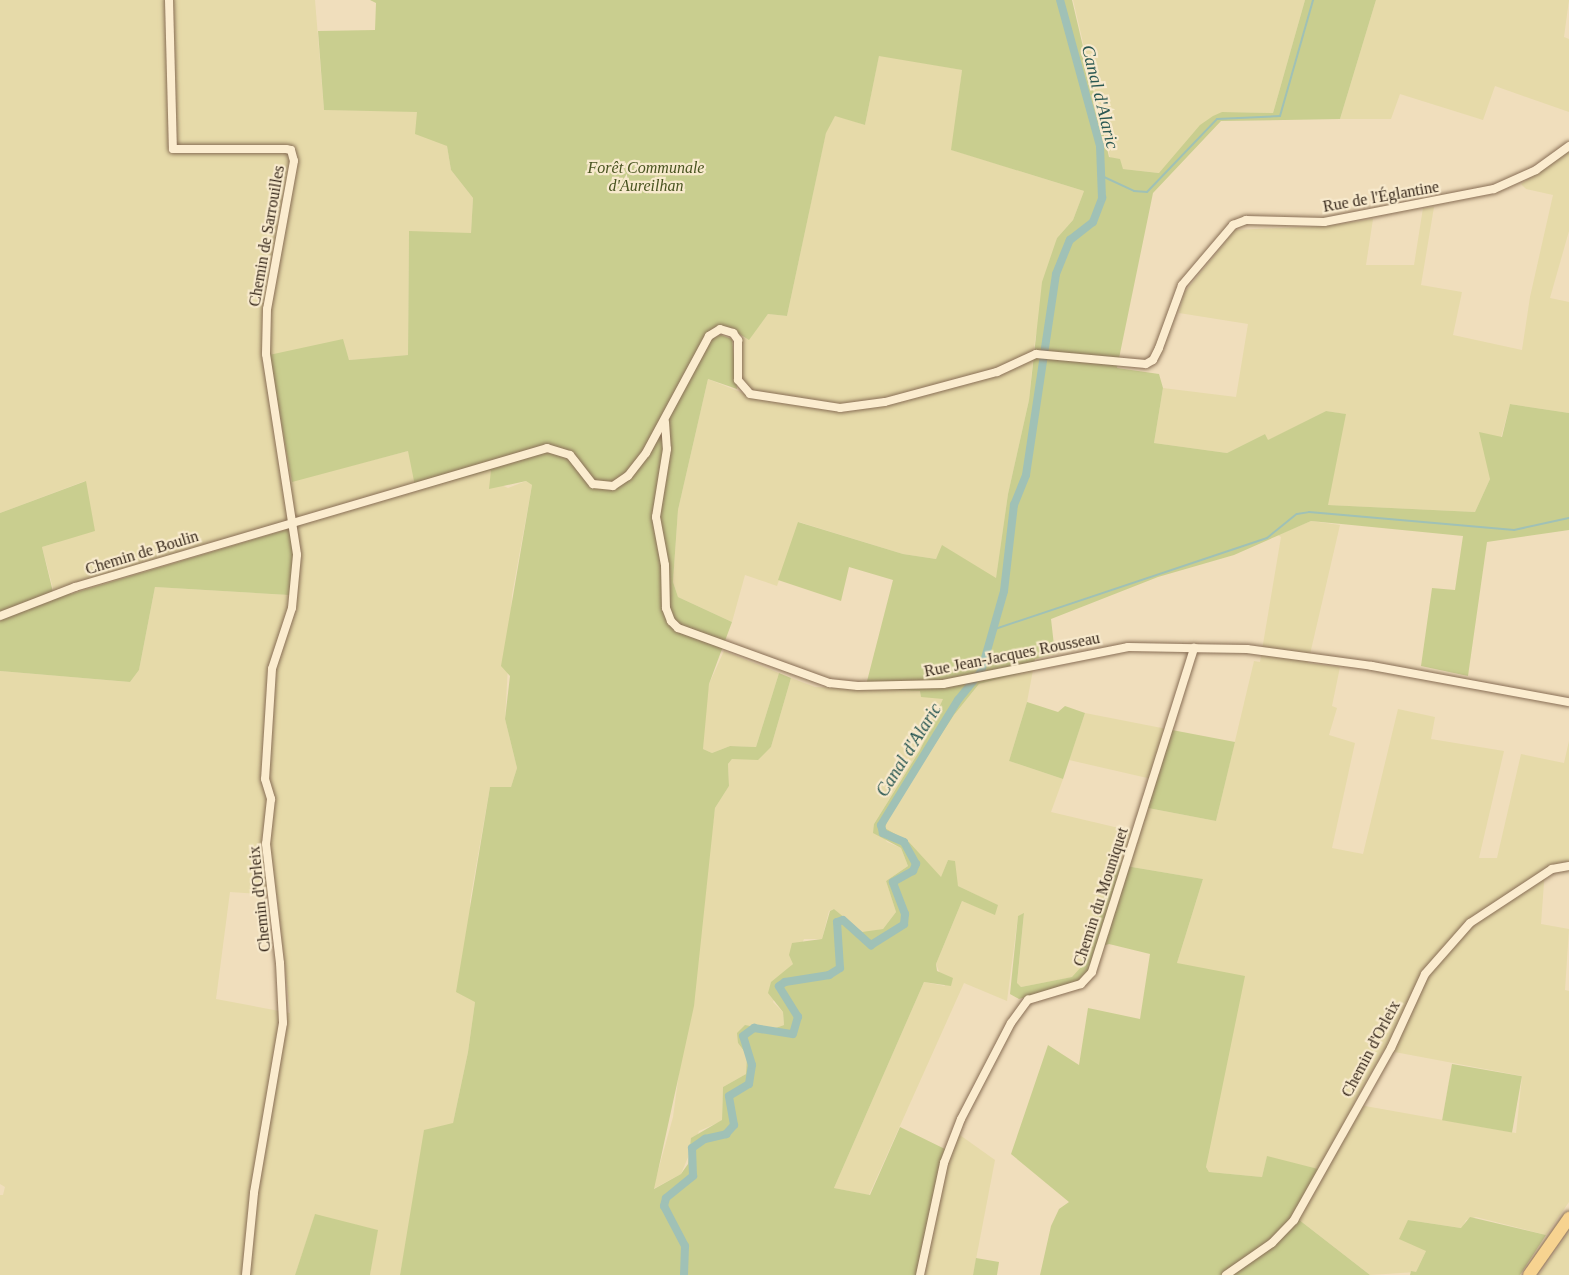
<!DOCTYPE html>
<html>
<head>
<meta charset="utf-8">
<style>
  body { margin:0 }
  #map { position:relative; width:1569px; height:1275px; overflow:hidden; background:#f0debc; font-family:"Times New Roman",serif }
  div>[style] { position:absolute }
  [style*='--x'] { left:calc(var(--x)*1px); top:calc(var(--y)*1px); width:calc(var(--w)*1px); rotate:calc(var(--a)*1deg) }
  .farmland>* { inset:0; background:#e6daa9 }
  .green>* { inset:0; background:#c9ce8f; transform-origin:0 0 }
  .stream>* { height:2px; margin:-1px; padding:0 1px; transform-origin:1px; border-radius:1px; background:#a0c1b6 }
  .canal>* { height:8px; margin:-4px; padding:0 4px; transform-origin:4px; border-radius:4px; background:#a0c1b6 }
  .roads { filter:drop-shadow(0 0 2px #886e55) drop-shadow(0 0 2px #886e55) }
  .minor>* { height:8px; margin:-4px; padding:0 4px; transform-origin:4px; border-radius:4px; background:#fbeccf }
  .primary>* { height:12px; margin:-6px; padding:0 6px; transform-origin:6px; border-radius:6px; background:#f7d390 }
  span { translate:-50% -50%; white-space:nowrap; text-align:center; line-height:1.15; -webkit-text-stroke:4.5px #f7e9cc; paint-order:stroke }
  .park-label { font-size:16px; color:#495420; font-style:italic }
  .street-label { font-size:16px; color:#36271a }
  .water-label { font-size:18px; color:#295752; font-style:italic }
</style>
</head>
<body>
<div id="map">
  <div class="farmland">
    <i style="clip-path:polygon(evenodd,0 0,315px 0,324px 110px,417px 111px,447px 146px,451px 170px,473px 198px,471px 234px,409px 232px,408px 355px,349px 360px,342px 339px,286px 438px,292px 481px,408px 451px,491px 470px,492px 481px,508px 488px,526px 481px,532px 485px,512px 595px,505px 719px,517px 768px,511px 787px,490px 787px,470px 901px,475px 1002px,468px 1052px,453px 1123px,406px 1243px,400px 1275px,370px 1275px,377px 1230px,315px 1215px,295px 1275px,0 1275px,0 1195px,3px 1195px,5px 1187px,0 1184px,0 671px,130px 682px,139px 670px,155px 587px,289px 595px,294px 559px,70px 594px,54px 592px,42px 547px,59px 542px,85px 481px,0 513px,0 0,230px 892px,277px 895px,290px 1013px,216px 999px,230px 892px)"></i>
    <i style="clip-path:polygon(1073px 0,1305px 0,1273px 113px,1222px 112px,1160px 173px,1123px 169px,1110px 157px)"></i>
    <i style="clip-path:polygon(1376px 0,1569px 0,1564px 37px,1569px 39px,1569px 112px,1495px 86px,1483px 120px,1400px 94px,1391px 119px,1340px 119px)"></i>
    <i style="clip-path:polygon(879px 55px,962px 70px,952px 150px,1084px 191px,1073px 220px,1057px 238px,1035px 340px,1029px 400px,1008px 494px,996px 579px,943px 546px,936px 559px,903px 554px,799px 522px,777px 586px,745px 575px,732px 622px,678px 597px,673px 582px,678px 510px,708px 379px,743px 393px,747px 388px,742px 378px,742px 337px,749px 339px,768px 314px,787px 316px,826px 132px,835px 115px,865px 125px)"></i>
    <i style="clip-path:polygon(1569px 151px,1569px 231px,1550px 298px,1569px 302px,1569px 413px,1510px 404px,1490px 479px,1475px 512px,1327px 505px,1345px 414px,1326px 411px,1267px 441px,1265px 434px,1227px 453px,1154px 443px,1163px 388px,1236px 397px,1248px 324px,1179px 313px,1184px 293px,1235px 230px,1326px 226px,1373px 219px,1366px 265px,1414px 265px,1423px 208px,1434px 207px,1421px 285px,1462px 292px,1453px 335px,1522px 350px,1530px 297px,1553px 195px,1526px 189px,1521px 184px)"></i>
    <i style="clip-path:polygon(evenodd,1311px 521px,1340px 525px,1308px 663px,1340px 667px,1332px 706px,1337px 708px,1329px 735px,1355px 743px,1332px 848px,1363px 854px,1398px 709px,1435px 717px,1431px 739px,1504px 751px,1479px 858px,1497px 858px,1521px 754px,1564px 763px,1569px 741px,1569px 862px,1545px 869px,1541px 924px,1569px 929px,1565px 990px,1569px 991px,1569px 1202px,1546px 1235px,1476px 1217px,1466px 1220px,1462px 1228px,1408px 1220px,1426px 1251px,1416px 1272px,1370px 1275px,1298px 1219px,1326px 1171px,1267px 1157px,1262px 1177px,1209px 1172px,1206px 1167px,1211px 1130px,1186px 968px,1177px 963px,1203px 879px,1114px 864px,1081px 967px,1073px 977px,1021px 987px,1017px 984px,1024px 914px,1018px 916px,1007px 1001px,964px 983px,869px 1195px,834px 1188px,924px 982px,945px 986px,936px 964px,962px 901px,995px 914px,997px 905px,958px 886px,948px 860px,941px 878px,909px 842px,885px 828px,890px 813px,954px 715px,979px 684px,1033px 670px,1027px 702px,1009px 761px,1063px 779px,1051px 812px,1140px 833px,1148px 808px,1216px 821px,1254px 661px,1260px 662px,1281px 537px,1278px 535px,1311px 521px,1384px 1050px,1522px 1076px,1516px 1133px,1354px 1104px,1384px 1050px)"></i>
    <i style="clip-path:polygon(724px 651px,779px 673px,756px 747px,730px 746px,712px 753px,703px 749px,704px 712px,709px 684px)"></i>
    <i style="clip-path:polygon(791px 678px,815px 687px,920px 691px,944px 699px,920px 750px,874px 824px,887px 842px,901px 848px,908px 866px,886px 881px,896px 912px,883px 929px,862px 933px,834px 909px,829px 911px,822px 939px,804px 939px,793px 964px,785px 972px,773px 1002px,783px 1012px,784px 1025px,770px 1030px,753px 1026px,738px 1043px,747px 1055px,746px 1074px,723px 1087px,722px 1121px,699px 1131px,681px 1174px,653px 1189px,673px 1117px,715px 808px,729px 786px,728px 764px,732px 759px,758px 759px,771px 747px)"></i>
    <i style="clip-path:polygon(1085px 713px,1172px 730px,1156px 780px,1069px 760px)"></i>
    <i style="clip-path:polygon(957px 1133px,995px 1160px,973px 1275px,923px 1275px,937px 1199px)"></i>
    <i style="clip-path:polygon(1569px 1232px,1569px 1275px,1539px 1275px)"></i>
  </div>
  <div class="green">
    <i style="clip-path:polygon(evenodd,370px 0,1072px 0,1109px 157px,1120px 159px,1123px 169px,1159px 173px,1200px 125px,1213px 116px,1222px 112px,1273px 113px,1305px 0,1376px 0,1340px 119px,1221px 121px,1153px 193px,1117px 368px,1159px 374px,1163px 388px,1154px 443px,1227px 453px,1265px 434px,1268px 440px,1326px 411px,1346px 414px,1328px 505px,1475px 512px,1490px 479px,1479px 432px,1502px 437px,1510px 404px,1569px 413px,1569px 530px,1487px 542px,1468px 676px,1421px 666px,1432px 588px,1455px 590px,1463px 536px,1311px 521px,1234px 555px,1158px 577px,1051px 619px,1055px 654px,1035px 659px,1033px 670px,979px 684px,954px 715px,890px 813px,885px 828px,909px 842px,941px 877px,948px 860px,955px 861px,958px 886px,998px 905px,995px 915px,962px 901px,936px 964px,937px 971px,953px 978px,951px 986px,924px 982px,834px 1188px,870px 1195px,900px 1127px,951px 1152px,937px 1199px,923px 1275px,400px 1275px,424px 1130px,453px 1123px,468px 1052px,475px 1002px,456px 992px,490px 787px,511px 787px,517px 768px,505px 719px,510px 676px,501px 666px,532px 485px,526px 481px,489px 489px,491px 470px,416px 491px,408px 451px,292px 482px,269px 355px,343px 339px,349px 360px,408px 355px,409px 231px,471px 233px,473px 198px,451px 170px,447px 146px,415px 134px,417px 112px,324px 110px,318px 31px,375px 30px,376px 3px,370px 0,879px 56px,962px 70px,951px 150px,1084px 191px,1073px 220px,1057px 238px,1042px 282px,1029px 400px,1008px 494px,996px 578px,942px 545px,936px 559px,903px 554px,798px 522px,778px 580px,841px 601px,849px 567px,893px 580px,865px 689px,920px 691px,921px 697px,943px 699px,920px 750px,874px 824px,873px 833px,901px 848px,908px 866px,886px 881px,896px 912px,883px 929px,862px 932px,834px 909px,830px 911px,822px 939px,792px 943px,789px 955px,793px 964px,771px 982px,768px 993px,783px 1012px,784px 1025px,770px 1030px,745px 1025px,737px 1033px,738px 1043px,747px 1055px,746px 1074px,723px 1087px,722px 1120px,691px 1138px,688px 1164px,681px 1174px,654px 1189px,694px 1006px,715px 808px,729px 786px,728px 764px,732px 759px,758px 760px,771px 747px,791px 678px,779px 673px,756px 747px,730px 746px,712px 753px,703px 749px,709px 684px,732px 622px,678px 597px,673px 582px,678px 510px,708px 379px,737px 389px,732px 339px,721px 335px,711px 338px,690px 378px,681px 379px,708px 333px,728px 327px,749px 340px,768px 314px,787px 316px,826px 133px,835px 116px,865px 125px,879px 56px)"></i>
    <i style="clip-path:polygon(86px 481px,95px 531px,42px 547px,53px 592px,69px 587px,71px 594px,292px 528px,294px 559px,289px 595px,155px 587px,139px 670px,130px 682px,0 671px,0 513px)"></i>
    <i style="clip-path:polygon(1027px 702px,1058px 712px,1065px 706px,1085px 713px,1063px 779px,1009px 761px)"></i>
    <i style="clip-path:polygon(1172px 730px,1235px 742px,1216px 821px,1148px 808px)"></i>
    <i style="clip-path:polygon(1114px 864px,1203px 879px,1177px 963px,1245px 976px,1206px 1167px,1209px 1172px,1262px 1177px,1267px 1156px,1326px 1171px,1298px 1219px,1370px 1275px,1040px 1275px,1051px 1226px,1059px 1209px,1069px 1202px,1011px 1154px,1048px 1045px,1079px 1065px,1088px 1008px,1140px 1019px,1150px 954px,1109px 944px,1099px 947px,1089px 969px,1076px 983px,1019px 999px,1010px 994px,1018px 916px,1024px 913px,1017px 983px,1021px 987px,1072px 977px,1081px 967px)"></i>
    <i style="left:1452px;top:1064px;width:71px;height:57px;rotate:10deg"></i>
    <i style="clip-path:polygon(315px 1214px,378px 1230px,370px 1275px,295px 1275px)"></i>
    <i style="clip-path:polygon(1470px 1217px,1546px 1235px,1520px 1275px,1410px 1275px,1411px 1271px,1416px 1272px,1426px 1251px,1399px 1239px,1408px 1220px,1461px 1228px)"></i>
    <i style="clip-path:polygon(976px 1258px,999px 1262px,997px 1275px,973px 1275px)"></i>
  </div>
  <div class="stream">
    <i style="--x:1104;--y:177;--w:33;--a:25"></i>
    <i style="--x:1134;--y:191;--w:13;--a:4"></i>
    <i style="--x:1147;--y:192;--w:101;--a:-46.2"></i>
    <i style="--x:1217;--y:119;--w:63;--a:-2.7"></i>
    <i style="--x:1280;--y:116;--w:121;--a:-74.1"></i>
    <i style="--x:992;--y:630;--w:290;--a:-18.5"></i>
    <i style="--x:1267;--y:538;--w:38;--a:-39"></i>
    <i style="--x:1297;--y:514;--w:12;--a:-9"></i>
    <i style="--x:1309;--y:512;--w:206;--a:5"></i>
    <i style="--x:1514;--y:530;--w:56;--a:-12.3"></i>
  </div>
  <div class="canal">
    <i style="--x:684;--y:1275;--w:29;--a:-88"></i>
    <i style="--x:685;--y:1246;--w:45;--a:-117.7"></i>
    <i style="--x:664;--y:1206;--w:8;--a:-76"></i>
    <i style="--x:666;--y:1198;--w:35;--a:-39"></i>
    <i style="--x:693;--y:1176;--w:28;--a:-92"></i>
    <i style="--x:692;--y:1148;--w:16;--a:-35"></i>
    <i style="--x:705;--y:1139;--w:22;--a:-13"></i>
    <i style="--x:726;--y:1134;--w:12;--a:-48"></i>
    <i style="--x:734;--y:1125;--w:29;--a:-100"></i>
    <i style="--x:729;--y:1096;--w:23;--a:-31"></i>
    <i style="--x:749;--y:1084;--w:19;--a:-81"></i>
    <i style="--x:752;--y:1065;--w:30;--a:-107"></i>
    <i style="--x:743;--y:1036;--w:14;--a:-36"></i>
    <i style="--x:754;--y:1028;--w:39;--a:9"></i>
    <i style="--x:793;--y:1034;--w:18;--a:-74"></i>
    <i style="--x:798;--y:1017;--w:36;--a:-122"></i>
    <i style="--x:779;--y:986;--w:7;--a:-34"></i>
    <i style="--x:785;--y:982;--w:45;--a:-9"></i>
    <i style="--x:829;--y:975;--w:13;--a:-32"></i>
    <i style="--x:840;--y:968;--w:46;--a:-93.7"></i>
    <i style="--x:837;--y:922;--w:6;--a:-18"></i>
    <i style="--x:843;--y:920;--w:38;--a:42"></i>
    <i style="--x:871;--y:945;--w:39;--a:-32"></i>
    <i style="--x:904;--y:924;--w:10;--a:-84"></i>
    <i style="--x:905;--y:914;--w:34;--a:-111"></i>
    <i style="--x:893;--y:882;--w:23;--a:-29"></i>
    <i style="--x:913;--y:871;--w:8;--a:-67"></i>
    <i style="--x:916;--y:864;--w:25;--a:-119"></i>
    <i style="--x:904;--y:842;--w:23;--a:-157"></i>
    <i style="--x:883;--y:833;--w:8;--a:-104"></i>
    <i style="--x:881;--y:825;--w:147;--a:-58.4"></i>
    <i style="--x:958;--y:700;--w:36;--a:-51"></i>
    <i style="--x:981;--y:672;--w:84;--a:-74.1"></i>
    <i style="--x:1004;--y:591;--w:87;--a:-83.4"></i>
    <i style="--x:1014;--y:505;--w:32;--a:-68"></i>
    <i style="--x:1026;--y:475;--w:203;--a:-81.5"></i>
    <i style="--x:1056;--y:274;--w:37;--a:-68"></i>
    <i style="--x:1070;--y:240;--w:29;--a:-38"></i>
    <i style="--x:1093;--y:222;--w:26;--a:-69"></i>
    <i style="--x:1102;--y:198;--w:52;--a:-92.2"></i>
    <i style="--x:1100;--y:146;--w:151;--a:-105.3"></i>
  </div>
  <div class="roads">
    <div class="minor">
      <i style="--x:169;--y:0;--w:149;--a:88.5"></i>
      <i style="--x:173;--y:149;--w:113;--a:0"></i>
      <i style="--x:286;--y:149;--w:5;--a:11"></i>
      <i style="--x:291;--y:150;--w:11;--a:75"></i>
      <i style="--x:294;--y:161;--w:150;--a:100.3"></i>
      <i style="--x:267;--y:309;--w:45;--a:91.3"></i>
      <i style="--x:266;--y:354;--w:203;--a:81.2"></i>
      <i style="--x:297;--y:555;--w:53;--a:95.4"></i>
      <i style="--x:292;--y:608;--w:64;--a:108.2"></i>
      <i style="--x:272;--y:669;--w:110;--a:93.6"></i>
      <i style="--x:265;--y:779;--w:21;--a:73"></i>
      <i style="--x:271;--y:799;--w:45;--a:96.3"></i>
      <i style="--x:266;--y:844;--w:120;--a:83.3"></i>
      <i style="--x:280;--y:963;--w:60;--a:87.1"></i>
      <i style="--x:283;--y:1023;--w:172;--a:99.7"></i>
      <i style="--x:254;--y:1193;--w:82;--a:95.6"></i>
      <i style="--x:665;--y:422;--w:27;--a:86"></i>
      <i style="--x:667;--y:449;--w:69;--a:99.2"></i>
      <i style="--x:656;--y:517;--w:49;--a:79.4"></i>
      <i style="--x:665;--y:565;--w:43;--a:88.7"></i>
      <i style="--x:666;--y:608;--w:14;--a:69"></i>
      <i style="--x:671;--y:621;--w:10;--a:45"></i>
      <i style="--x:678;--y:628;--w:161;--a:20"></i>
      <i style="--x:829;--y:683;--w:29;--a:6"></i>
      <i style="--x:858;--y:686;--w:85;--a:-1.3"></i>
      <i style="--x:943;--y:684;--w:189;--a:-11.3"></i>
      <i style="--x:1128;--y:647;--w:119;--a:1"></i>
      <i style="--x:1247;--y:649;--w:126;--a:7.7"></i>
      <i style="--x:1372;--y:666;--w:200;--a:10.4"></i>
      <i style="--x:0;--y:616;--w:80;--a:-21.1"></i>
      <i style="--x:75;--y:587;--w:492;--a:-16.4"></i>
      <i style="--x:547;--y:448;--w:24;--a:17"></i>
      <i style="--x:570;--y:455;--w:37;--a:52"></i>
      <i style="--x:593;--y:484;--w:20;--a:6"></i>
      <i style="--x:613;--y:486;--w:18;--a:-34"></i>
      <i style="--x:628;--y:476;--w:29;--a:-52"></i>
      <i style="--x:646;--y:453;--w:133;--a:-61.7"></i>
      <i style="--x:709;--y:336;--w:13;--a:-32"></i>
      <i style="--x:720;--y:329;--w:14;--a:17"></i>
      <i style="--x:733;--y:333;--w:9;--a:54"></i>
      <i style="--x:738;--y:340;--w:40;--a:90"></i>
      <i style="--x:738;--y:380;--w:18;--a:49"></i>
      <i style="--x:750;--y:394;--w:91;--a:8.8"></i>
      <i style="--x:840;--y:408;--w:45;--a:-7.6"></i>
      <i style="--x:885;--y:402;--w:116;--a:-15"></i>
      <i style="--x:997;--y:372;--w:43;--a:-24.8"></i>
      <i style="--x:1036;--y:354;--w:110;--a:5.2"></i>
      <i style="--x:1146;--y:364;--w:8;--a:-30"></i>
      <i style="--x:1153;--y:360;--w:13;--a:-63"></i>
      <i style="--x:1159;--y:348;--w:67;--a:-69.9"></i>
      <i style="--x:1182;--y:285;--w:79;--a:-49.6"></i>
      <i style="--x:1233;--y:225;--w:14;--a:-21"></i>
      <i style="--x:1246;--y:220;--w:78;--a:1.5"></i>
      <i style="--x:1324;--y:222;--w:173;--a:-11"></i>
      <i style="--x:1494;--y:189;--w:46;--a:-24.3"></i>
      <i style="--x:1536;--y:170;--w:41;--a:-36"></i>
      <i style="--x:920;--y:1275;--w:115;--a:-77.9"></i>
      <i style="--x:944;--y:1163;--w:47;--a:-68.9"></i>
      <i style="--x:961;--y:1119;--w:108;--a:-62.5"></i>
      <i style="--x:1011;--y:1023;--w:29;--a:-54"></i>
      <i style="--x:1028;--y:1000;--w:55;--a:-16.8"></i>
      <i style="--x:1081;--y:984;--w:16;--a:-47"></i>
      <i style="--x:1092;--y:972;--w:340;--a:-72.5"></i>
      <i style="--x:1226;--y:1275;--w:56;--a:-34.8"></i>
      <i style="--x:1272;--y:1243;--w:32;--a:-46"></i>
      <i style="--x:1294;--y:1220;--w:197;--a:-60.6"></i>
      <i style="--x:1391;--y:1048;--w:81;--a:-65.3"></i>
      <i style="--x:1425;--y:974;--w:68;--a:-48.6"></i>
      <i style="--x:1470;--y:923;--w:98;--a:-33.4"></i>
      <i style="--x:1552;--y:869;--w:17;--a:-10"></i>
    </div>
    <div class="primary">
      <i style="--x:1529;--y:1275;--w:70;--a:-54.9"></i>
    </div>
  </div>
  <div class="park-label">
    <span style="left:646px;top:177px">Forêt Communale<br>d'Aureilhan</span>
  </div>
  <div class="street-label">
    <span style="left:1381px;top:197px;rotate:-10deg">Rue de l'Églantine</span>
    <span style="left:267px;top:236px;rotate:-80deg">Chemin de Sarrouilles</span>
    <span style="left:142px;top:553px;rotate:-17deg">Chemin de Boulin</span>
    <span style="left:1012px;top:655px;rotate:-11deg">Rue Jean-Jacques Rousseau</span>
    <span style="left:1101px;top:897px;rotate:-72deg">Chemin du Mouniquet</span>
    <span style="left:260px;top:899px;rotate:-96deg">Chemin d'Orleix</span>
    <span style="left:1371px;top:1049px;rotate:-62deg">Chemin d'Orleix</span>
  </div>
  <div class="water-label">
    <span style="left:1100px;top:97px;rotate:76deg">Canal d'Alaric</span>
    <span style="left:909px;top:750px;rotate:-58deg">Canal d'Alaric</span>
  </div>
</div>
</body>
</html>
